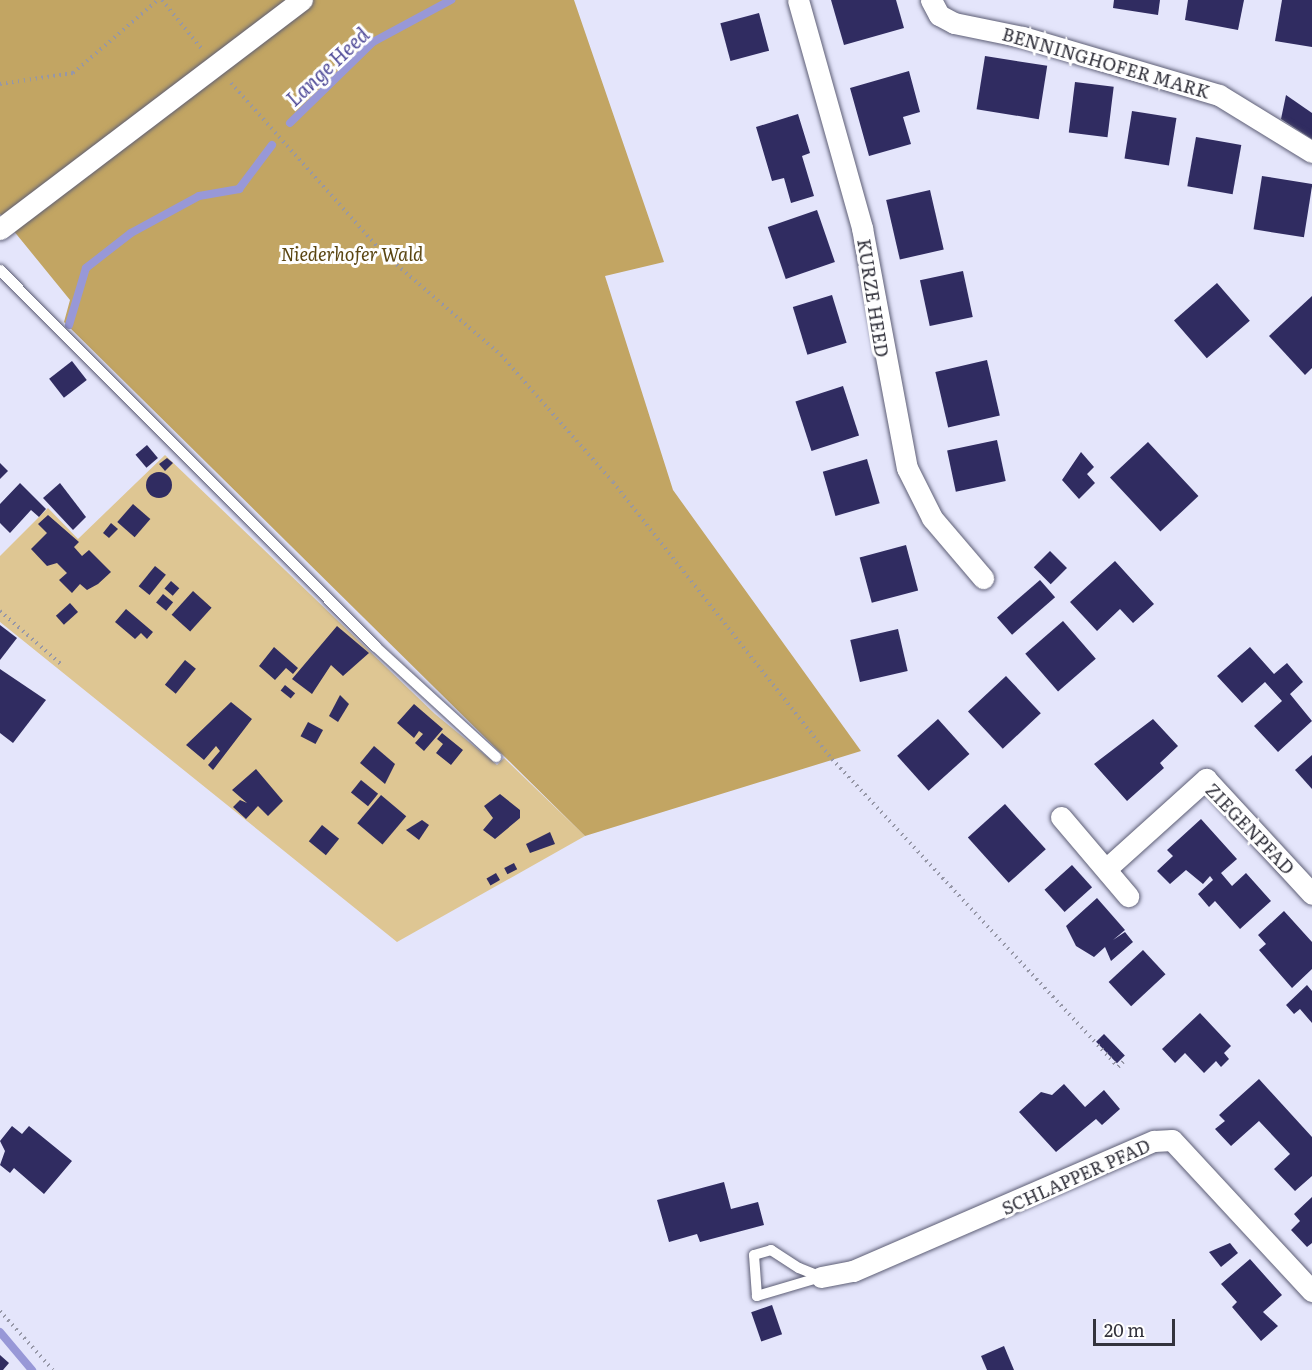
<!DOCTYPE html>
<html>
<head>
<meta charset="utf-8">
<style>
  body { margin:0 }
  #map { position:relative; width:1312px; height:1370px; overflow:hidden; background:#e4e5fb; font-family:Literata,serif }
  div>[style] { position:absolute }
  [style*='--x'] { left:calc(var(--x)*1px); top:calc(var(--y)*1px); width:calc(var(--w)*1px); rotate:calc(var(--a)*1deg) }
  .green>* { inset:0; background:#dec693 }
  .forest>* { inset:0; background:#c2a563 }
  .stream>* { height:8px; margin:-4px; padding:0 4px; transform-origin:4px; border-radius:4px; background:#9898d7 }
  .building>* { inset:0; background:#302c61; transform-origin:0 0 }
  .round { border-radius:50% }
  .path>* { height:4px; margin-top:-2px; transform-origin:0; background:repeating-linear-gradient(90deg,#9697a7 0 1.5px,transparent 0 6px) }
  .roads { filter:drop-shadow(0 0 2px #5d5e75) drop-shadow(0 0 2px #5d5e75) }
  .service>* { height:10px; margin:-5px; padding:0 5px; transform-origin:5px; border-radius:5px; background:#fff }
  .minor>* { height:21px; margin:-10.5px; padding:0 10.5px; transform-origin:10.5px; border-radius:10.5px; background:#fff }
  span { translate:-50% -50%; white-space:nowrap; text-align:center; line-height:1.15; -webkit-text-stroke:6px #fff; paint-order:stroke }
  .street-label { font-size:18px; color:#33333d }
  .park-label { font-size:18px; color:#5a4511; font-style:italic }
  .water-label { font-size:20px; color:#504b98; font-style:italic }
  .scale { position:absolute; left:1093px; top:1319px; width:82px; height:27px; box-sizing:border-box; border:3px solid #33333d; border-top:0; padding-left:8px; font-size:18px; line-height:21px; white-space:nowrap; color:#33333d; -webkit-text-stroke:4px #fff; paint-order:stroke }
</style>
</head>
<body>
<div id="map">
  <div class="green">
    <i style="clip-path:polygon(165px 455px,435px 714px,497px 765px,504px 758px,585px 836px,397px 942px,0 622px,0 556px,48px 508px,78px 539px)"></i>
  </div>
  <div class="forest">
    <i style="clip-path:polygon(0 0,574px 0,664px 262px,605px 276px,673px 490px,861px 751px,585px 836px,64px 322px,70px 300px,0 214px)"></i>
  </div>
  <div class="stream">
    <i style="--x:290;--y:123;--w:116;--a:-44.3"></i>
    <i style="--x:373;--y:42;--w:89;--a:-28.3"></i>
    <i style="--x:69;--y:325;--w:59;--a:-73.4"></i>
    <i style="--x:86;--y:268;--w:57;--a:-37.9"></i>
    <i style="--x:131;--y:233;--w:77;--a:-28.6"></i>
    <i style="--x:199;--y:196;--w:41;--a:-9.9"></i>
    <i style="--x:239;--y:189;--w:55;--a:-53.1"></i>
    <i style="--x:0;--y:1332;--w:50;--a:49.9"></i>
  </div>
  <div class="building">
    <i style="clip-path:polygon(831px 0,896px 0,904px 28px,844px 45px)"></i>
    <i style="clip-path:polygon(1114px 0,1160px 0,1158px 15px,1113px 8px)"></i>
    <i style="clip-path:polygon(1188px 0,1244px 0,1238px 30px,1185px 20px)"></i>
    <i style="clip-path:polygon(1282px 0,1312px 0,1312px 47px,1275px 41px)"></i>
    <i style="left:759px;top:13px;width:39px;height:40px;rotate:75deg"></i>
    <i style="left:985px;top:56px;width:63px;height:54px;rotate:9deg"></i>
    <i style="clip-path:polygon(909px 71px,920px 112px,903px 117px,911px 144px,869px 156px,850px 88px)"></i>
    <i style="left:1075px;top:82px;width:39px;height:51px;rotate:7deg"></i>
    <i style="clip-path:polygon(1286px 95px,1312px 113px,1312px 139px,1281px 119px)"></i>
    <i style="left:1132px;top:111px;width:45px;height:48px;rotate:9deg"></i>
    <i style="clip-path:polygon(798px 114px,810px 153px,802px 156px,814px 196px,791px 203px,784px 178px,772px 181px,756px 127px)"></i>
    <i style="left:1196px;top:137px;width:46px;height:50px;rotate:10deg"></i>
    <i style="left:1262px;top:176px;width:51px;height:54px;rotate:9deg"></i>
    <i style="left:930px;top:190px;width:61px;height:45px;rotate:77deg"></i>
    <i style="left:817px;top:210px;width:55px;height:52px;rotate:71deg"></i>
    <i style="left:963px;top:271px;width:47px;height:44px;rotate:78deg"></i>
    <i style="left:1217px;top:283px;width:50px;height:57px;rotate:49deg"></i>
    <i style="left:832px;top:295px;width:50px;height:41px;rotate:73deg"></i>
    <i style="clip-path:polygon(1312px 296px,1312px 368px,1305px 375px,1269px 336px)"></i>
    <i style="left:987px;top:360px;width:57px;height:53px;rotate:77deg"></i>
    <i style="left:72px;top:361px;width:24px;height:29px;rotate:52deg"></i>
    <i style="left:843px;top:386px;width:52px;height:50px;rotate:72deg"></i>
    <i style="left:997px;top:440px;width:42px;height:51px;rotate:78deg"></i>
    <i style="left:1148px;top:442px;width:74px;height:52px;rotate:47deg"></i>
    <i style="left:147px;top:445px;width:17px;height:15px;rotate:50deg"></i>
    <i style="clip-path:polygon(1081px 452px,1094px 467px,1087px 474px,1095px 483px,1079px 499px,1062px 480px)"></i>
    <i style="clip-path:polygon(167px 458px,173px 463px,165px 471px,159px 464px)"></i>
    <i style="left:867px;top:459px;width:46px;height:46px;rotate:74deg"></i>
    <i style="clip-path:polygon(0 463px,8px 471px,0 479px)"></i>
    <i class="round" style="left:146px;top:472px;width:26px;height:26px"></i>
    <i style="clip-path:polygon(20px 483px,46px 509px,39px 517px,31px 510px,10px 533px,0 523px,0 504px)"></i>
    <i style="clip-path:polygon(60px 483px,86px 517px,73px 530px,43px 498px)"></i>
    <i style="left:133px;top:504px;width:23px;height:24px;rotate:41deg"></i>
    <i style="clip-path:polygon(48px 515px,79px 542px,74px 547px,82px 556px,89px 550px,111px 572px,98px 584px,87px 590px,80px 584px,72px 593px,59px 580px,67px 573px,57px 563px,47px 566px,31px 549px,47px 533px,38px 524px)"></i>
    <i style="clip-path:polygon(111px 523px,118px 529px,109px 538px,103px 533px)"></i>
    <i style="left:906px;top:545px;width:47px;height:48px;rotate:75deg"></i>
    <i style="left:1050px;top:551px;width:24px;height:23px;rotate:45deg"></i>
    <i style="clip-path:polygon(1115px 561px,1154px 604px,1133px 623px,1120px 609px,1097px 631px,1070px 602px)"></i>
    <i style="left:155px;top:566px;width:14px;height:26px;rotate:39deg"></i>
    <i style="left:1040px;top:580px;width:23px;height:57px;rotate:49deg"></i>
    <i style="left:171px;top:581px;width:11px;height:10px;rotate:41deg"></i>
    <i style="left:193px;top:591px;width:25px;height:32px;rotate:42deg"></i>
    <i style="left:163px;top:594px;width:13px;height:11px;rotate:39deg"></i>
    <i style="left:70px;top:603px;width:12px;height:19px;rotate:48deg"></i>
    <i style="clip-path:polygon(126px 609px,153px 632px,147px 639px,141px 633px,135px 639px,115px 622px)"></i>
    <i style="left:1063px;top:621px;width:50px;height:50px;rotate:49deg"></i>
    <i style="clip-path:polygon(0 625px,17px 638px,0 660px)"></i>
    <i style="clip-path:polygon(337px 626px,369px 653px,343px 676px,331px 665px,312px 694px,292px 679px)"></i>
    <i style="left:898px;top:629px;width:43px;height:49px;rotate:77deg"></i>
    <i style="clip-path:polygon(274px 647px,298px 668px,293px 674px,286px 668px,275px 680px,259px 666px)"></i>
    <i style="clip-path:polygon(1250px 647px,1274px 674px,1287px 663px,1303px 682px,1290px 694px,1312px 721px,1278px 752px,1254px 726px,1282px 701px,1265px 682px,1242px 703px,1217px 676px)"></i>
    <i style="left:185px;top:660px;width:14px;height:32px;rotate:39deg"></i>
    <i style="clip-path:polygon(0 669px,46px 700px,13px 743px,0 733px)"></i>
    <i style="left:1006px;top:676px;width:51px;height:52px;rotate:47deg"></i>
    <i style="left:285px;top:685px;width:13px;height:7px;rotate:39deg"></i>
    <i style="clip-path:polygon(340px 695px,349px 704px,338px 722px,329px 716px)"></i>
    <i style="clip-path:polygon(231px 702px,252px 719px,213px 770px,208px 765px,220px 751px,216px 746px,204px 760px,186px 745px)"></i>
    <i style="clip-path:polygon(414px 704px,443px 729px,424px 751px,415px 743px,423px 734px,419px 731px,414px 738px,397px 723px)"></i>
    <i style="left:938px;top:719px;width:47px;height:55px;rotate:48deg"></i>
    <i style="clip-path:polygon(1153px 719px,1178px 746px,1160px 763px,1164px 768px,1127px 801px,1094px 764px)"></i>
    <i style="left:308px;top:722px;width:17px;height:16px;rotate:28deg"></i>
    <i style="clip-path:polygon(442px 733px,463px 750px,451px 765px,436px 753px,443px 744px,437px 739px)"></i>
    <i style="clip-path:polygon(374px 746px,395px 764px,385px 784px,360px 763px)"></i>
    <i style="clip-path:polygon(1312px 755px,1312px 789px,1295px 770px)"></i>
    <i style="clip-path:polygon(256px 769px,283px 801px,268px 816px,258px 806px,246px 819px,233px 807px,240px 800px,247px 803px,232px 790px)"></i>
    <i style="left:361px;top:780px;width:22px;height:16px;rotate:39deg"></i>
    <i style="clip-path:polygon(500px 794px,520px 810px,520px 818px,495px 839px,483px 830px,493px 818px,484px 806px)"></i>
    <i style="left:381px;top:795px;width:33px;height:37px;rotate:40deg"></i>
    <i style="left:1005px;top:804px;width:61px;height:50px;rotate:48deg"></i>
    <i style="clip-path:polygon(1201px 819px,1237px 859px,1221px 873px,1232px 886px,1246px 873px,1271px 901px,1240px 929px,1215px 901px,1209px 907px,1198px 894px,1213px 880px,1210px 876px,1203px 884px,1186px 870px,1170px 884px,1157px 871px,1173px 856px,1167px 850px)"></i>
    <i style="clip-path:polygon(422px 820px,429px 825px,419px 840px,406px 830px)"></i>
    <i style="left:322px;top:825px;width:22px;height:21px;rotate:39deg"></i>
    <i style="clip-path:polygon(550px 832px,555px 844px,530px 853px,526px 844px)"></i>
    <i style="left:514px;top:863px;width:7px;height:11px;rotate:63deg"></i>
    <i style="left:1072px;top:865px;width:30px;height:37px;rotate:48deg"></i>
    <i style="left:496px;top:873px;width:8px;height:11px;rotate:60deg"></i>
    <i style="clip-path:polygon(1097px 898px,1125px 930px,1113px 940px,1125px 932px,1133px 942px,1111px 961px,1105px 947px,1094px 957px,1076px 946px,1066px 926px)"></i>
    <i style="clip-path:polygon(1284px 911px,1312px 942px,1312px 969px,1292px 988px,1259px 950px,1266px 944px,1258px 935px)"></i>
    <i style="left:1143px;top:950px;width:33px;height:47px;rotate:47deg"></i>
    <i style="clip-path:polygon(1307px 985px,1312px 991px,1312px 1023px,1300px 1009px,1294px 1014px,1286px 1005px)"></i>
    <i style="clip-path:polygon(1200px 1013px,1231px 1046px,1224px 1053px,1229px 1059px,1221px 1067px,1216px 1061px,1204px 1073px,1185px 1053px,1175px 1063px,1162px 1049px)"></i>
    <i style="left:1104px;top:1034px;width:30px;height:11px;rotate:46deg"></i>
    <i style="clip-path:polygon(1259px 1079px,1312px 1137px,1312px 1176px,1295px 1191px,1274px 1169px,1290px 1154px,1259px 1121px,1231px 1146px,1215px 1129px,1225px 1121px,1219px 1115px)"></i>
    <i style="clip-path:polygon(1064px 1084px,1085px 1107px,1104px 1090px,1120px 1109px,1102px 1125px,1096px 1119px,1056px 1152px,1019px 1112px,1041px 1092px,1052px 1095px)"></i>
    <i style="clip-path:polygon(12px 1126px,22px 1134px,29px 1126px,72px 1161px,44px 1194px,14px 1168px,10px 1173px,0 1165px,5px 1151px,0 1141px)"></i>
    <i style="clip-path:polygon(724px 1182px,731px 1209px,758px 1202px,764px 1225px,700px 1242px,697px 1234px,669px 1242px,657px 1200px)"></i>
    <i style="clip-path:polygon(1312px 1197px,1312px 1243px,1307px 1247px,1291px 1230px,1300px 1221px,1294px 1214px)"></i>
    <i style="clip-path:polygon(1230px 1243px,1238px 1253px,1221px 1267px,1209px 1252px)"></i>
    <i style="clip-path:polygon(1250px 1259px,1282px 1295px,1263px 1312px,1278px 1326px,1261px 1341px,1232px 1307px,1237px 1302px,1221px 1284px)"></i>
    <i style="left:772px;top:1305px;width:31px;height:22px;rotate:71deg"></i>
    <i style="clip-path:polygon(1004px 1346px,1014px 1370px,987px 1370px,981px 1356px)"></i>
    <i style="clip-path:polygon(0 1355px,9px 1363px,3px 1370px,0 1370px)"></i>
  </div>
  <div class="path">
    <i style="--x:162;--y:0;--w:62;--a:50.9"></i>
    <i style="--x:231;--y:83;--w:228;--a:48.2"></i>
    <i style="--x:383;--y:253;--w:156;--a:40.8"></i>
    <i style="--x:501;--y:355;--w:169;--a:48.6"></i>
    <i style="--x:613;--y:482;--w:353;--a:51.7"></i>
    <i style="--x:832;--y:759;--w:420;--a:47.1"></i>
    <i style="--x:1118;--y:1067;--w:8;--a:-45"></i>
    <i style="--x:0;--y:84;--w:74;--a:-8.6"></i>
    <i style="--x:73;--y:73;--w:112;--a:-40.7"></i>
    <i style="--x:0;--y:611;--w:81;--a:41"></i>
    <i style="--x:0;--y:1311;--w:79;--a:48.1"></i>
  </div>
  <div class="roads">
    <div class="service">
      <i style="--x:0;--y:270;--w:532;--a:45.08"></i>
      <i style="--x:376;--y:647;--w:163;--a:42.5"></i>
      <i style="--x:771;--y:1250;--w:33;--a:33"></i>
      <i style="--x:799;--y:1268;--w:24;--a:22"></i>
      <i style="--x:821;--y:1277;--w:67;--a:163.5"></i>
      <i style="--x:757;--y:1296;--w:41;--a:-94.2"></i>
      <i style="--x:754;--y:1255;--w:18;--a:-16"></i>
    </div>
    <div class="minor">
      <i style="--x:798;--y:0;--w:237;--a:74.3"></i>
      <i style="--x:862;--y:228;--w:244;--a:79.4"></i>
      <i style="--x:907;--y:468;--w:56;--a:63.4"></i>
      <i style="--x:932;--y:518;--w:79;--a:49.6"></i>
      <i style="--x:931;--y:0;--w:17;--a:62"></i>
      <i style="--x:939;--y:15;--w:17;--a:28"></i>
      <i style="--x:954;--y:23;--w:70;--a:11.5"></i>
      <i style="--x:1023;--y:37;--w:204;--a:16.5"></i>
      <i style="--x:1219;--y:95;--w:109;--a:31.5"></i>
      <i style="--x:0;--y:229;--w:379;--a:-37.2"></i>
      <i style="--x:1061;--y:817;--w:104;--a:49.7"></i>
      <i style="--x:1106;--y:869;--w:135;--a:-42"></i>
      <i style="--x:1206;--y:779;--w:156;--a:47.3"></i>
      <i style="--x:821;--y:1277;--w:33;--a:-11"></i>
      <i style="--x:853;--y:1271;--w:328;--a:-23.4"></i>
      <i style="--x:1154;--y:1141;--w:18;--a:-3"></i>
      <i style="--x:1172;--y:1140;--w:206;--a:47.2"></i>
    </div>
  </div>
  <div class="street-label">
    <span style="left:1106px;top:63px;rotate:16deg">BENNINGHOFER MARK</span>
    <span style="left:873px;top:298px;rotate:81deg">KURZE HEED</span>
    <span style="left:1250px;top:829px;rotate:46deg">ZIEGENPFAD</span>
    <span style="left:1076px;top:1177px;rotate:-24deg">SCHLAPPER PFAD</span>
  </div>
  <div class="park-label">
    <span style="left:352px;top:254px">Niederhofer Wald</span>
  </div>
  <div class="water-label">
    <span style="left:327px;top:66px;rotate:-43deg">Lange Heed</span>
  </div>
  <div class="scale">20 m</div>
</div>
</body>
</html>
